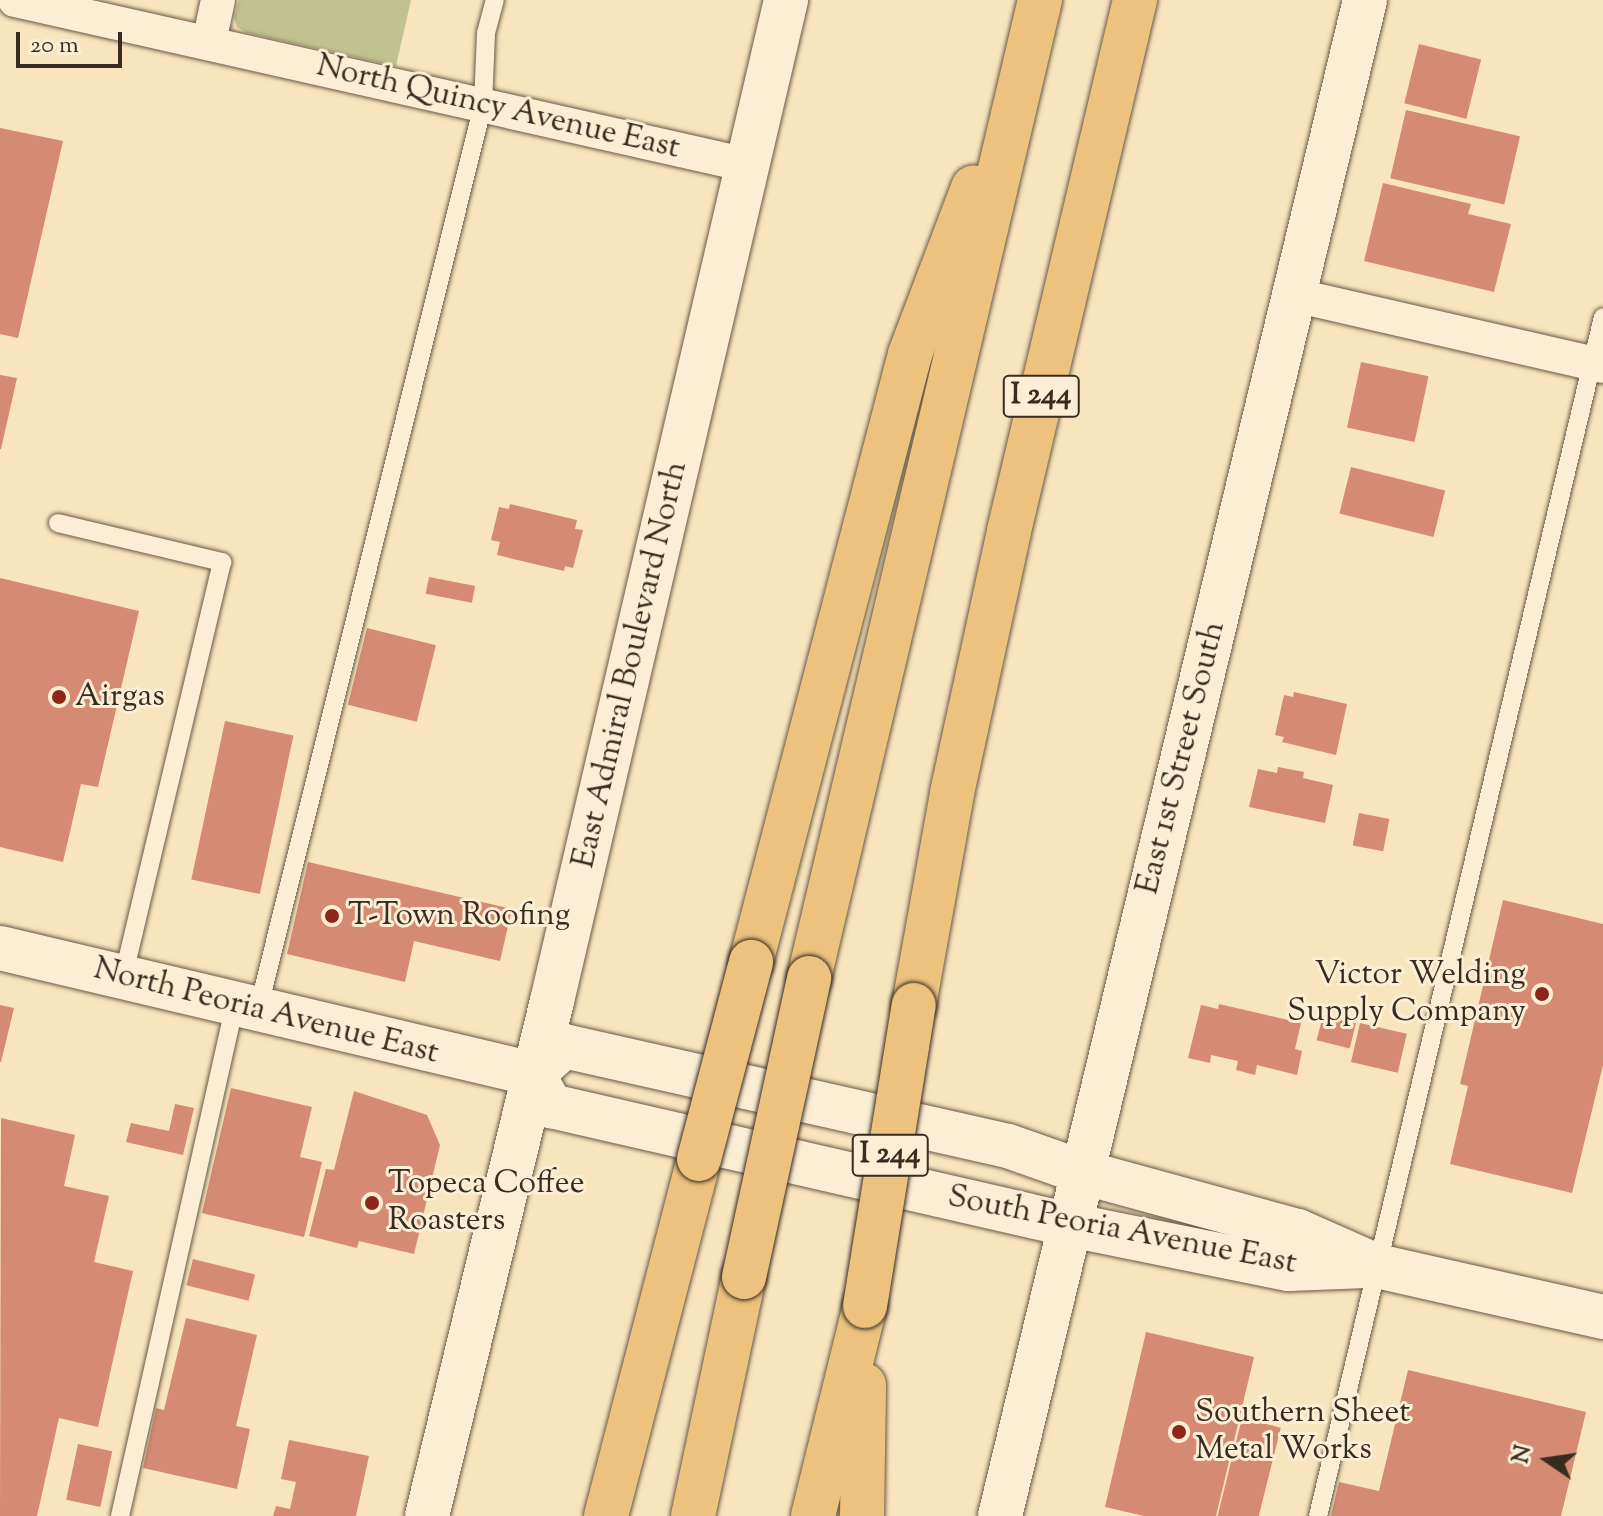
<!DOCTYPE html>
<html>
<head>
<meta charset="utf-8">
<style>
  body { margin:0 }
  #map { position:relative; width:1603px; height:1516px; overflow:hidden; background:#f9e5bd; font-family:"Sorts Mill Goudy",serif }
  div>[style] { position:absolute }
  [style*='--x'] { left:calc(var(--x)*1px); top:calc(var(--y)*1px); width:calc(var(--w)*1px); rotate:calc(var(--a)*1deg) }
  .green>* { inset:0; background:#c0c38f }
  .building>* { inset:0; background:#d48a73; transform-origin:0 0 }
  .roads { filter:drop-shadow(0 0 2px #685a47) drop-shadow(0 0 2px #685a47) }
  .lane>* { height:18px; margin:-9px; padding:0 9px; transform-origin:9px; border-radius:9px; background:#fbeed4 }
  .street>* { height:34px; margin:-17px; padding:0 17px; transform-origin:17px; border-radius:17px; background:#fbeed4 }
  .secondary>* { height:44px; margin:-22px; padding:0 22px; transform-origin:22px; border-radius:22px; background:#fbeed4 }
  .highway>* { height:44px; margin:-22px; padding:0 22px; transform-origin:22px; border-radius:22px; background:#ecc27e }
  .bridges { filter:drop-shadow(0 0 2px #382b20) drop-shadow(0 0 2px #382b20) }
  .highway-bridge>* { height:44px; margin:-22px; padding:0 22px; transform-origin:22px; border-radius:22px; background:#ecc27e }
  .dots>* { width:22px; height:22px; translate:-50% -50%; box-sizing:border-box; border:4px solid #fbeed4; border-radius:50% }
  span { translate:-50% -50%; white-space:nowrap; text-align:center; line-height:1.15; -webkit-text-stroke:6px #fbeed4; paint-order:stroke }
  .shield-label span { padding:2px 6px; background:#fbeed4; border:2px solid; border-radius:6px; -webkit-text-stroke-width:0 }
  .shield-label { font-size:30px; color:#382b20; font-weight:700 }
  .street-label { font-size:32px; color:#382b20 }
  .poi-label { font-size:32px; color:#382b20 }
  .left { translate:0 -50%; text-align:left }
  .right { translate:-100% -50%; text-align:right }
  .north { position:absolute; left:1507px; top:1420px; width:80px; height:80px; -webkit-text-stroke:6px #fbeed4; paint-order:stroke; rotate:283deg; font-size:22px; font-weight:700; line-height:32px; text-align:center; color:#382b20 }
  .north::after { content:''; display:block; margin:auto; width:28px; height:36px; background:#382b20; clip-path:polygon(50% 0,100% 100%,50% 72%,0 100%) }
  .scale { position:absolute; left:16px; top:32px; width:106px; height:36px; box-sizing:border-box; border:4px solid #382b20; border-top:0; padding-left:10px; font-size:24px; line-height:28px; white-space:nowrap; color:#382b20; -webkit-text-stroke:6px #fbeed4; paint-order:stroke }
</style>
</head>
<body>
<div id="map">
  <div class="green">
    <i style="clip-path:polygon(239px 0,411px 0,396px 66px,247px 33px,237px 27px,234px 18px)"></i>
  </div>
  <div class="building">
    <i style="left:1419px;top:44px;width:64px;height:61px;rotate:14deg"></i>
    <i style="left:1406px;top:110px;width:117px;height:70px;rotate:13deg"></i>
    <i style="clip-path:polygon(0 128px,63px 141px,18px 338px,0 334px)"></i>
    <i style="clip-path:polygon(1383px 183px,1471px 204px,1468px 214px,1511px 224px,1494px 292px,1364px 261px)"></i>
    <i style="left:1361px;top:362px;width:69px;height:67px;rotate:12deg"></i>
    <i style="clip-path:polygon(0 375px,17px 378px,1px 449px,0 449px)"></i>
    <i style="left:1351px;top:467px;width:97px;height:48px;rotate:14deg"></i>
    <i style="clip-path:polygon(510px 504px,577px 520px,575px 529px,583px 530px,573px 568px,565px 566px,564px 571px,497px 555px,500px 542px,491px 540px,499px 507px,509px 509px)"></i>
    <i style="left:429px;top:577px;width:47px;height:17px;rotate:11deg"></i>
    <i style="clip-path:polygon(0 578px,139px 611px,98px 787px,81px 784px,63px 862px,0 847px)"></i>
    <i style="left:367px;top:628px;width:71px;height:79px;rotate:14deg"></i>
    <i style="clip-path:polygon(1294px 692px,1347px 704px,1336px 755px,1282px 742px,1284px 737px,1275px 735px,1284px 695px,1293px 697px)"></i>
    <i style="left:225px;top:721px;width:70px;height:162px;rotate:12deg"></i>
    <i style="clip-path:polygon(1278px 767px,1304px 772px,1303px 778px,1333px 785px,1325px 823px,1249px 807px,1258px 769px,1277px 773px)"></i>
    <i style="left:1359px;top:813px;width:31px;height:33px;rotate:11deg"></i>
    <i style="clip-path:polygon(308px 862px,512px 909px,500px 961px,414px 941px,405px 982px,287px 954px)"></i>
    <i style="clip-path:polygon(1503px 900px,1603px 924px,1603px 1065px,1572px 1193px,1450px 1164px,1468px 1086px,1460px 1084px)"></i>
    <i style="clip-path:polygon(1219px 1004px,1301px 1023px,1295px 1049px,1302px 1051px,1297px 1075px,1257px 1065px,1255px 1075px,1236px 1070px,1238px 1061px,1211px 1055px,1210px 1063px,1188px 1058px,1201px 1005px,1218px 1009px)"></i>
    <i style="clip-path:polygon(0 1005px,14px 1008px,1px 1062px,0 1062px)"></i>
    <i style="left:1323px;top:1015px;width:34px;height:26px;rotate:14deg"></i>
    <i style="left:1360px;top:1023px;width:48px;height:40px;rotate:13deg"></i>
    <i style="clip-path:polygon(231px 1088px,312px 1107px,300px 1157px,322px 1162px,304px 1237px,202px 1213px)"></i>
    <i style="clip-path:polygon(354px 1091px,427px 1115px,440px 1145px,414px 1254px,359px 1241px,357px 1248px,309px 1236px,326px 1169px,334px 1170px)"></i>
    <i style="clip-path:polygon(175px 1104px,194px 1108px,183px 1155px,126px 1142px,131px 1123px,169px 1131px)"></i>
    <i style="clip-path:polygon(1px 1118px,75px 1135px,64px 1186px,109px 1196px,94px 1262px,133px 1271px,98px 1427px,59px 1418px,37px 1516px,0 1516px)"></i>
    <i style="left:193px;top:1259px;width:64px;height:27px;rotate:14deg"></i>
    <i style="clip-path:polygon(186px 1318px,257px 1335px,236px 1426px,250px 1429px,237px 1489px,143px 1468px,156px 1408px,164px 1410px)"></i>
    <i style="clip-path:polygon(1146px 1332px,1254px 1357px,1216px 1516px,1144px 1516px,1105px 1507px)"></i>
    <i style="clip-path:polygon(1408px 1370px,1586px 1412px,1561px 1516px,1331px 1516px,1339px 1482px,1379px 1491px)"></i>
    <i style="left:1242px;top:1418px;width:40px;height:101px;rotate:14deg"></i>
    <i style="clip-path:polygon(289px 1440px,369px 1456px,356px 1516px,273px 1516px,276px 1506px,290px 1509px,296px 1482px,281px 1479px)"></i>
    <i style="left:78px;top:1444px;width:35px;height:57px;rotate:12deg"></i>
  </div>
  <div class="roads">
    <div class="lane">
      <i style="--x:58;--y:523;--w:169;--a:13.4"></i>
      <i style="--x:222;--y:562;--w:427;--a:103.4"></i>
      <i style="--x:258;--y:1010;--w:933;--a:-76.04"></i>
      <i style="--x:483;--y:105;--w:72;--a:-87.6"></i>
      <i style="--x:486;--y:33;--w:34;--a:-75"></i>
      <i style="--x:120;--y:1516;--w:525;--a:-77.34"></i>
      <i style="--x:1318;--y:1516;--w:1232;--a:-76.63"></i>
    </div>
    <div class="street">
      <i style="--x:15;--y:0;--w:750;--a:12.7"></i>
      <i style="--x:209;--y:42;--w:43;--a:-77.9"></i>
      <i style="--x:1294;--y:295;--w:317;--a:12.9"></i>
    </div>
    <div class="secondary">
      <i style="--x:0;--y:948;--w:548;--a:13.3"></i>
      <i style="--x:533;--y:1074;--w:42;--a:-42.1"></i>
      <i style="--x:564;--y:1046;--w:455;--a:12.7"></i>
      <i style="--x:1008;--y:1146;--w:78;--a:19.4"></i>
      <i style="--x:1082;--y:1172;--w:224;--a:15.3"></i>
      <i style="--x:1298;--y:1231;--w:86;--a:23.9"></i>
      <i style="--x:1377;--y:1266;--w:232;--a:12.7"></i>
      <i style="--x:533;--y:1074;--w:37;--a:61"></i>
      <i style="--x:551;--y:1106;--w:532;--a:12.91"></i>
      <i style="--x:1070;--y:1225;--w:223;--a:11.4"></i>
      <i style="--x:1289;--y:1269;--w:77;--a:-2.2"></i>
      <i style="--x:427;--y:1516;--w:530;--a:-76.36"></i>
      <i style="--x:552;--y:1001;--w:1028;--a:-76.84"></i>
      <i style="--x:1000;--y:1516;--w:1559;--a:-76.46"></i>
    </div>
    <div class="highway">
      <i style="--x:751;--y:962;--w:628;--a:-75.34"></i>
      <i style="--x:910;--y:354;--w:178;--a:-69.2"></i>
      <i style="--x:809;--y:978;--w:1005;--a:-76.71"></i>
      <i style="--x:914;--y:1005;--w:215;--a:-79.8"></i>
      <i style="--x:952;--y:793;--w:268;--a:-77.7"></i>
      <i style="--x:1009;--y:531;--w:546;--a:-76.65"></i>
      <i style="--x:606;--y:1516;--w:369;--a:-75.4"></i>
      <i style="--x:693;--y:1516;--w:244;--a:-78"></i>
      <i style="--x:813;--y:1516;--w:216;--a:-76.1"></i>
      <i style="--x:862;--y:1516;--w:131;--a:-89.1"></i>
    </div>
  </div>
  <div class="bridges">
    <div class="highway-bridge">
      <i style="--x:699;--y:1159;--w:204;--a:-75.2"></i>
      <i style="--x:744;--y:1277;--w:306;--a:-77.7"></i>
      <i style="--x:865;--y:1306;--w:305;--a:-80.8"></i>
    </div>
  </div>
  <div class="dots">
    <i style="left:59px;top:697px;background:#8f2418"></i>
    <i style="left:332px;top:916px;background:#8f2418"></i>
    <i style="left:1542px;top:994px;background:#8f2418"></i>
    <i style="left:372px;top:1203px;background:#8f2418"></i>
    <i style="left:1179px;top:1432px;background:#8f2418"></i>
  </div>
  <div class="shield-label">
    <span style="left:1041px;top:396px">I 244</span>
    <span style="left:890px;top:1155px">I 244</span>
  </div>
  <div class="street-label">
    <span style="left:498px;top:108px;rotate:13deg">North Quincy Avenue East</span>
    <span style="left:631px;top:665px;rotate:-77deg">East Admiral Boulevard North</span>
    <span style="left:1182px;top:758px;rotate:-76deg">East 1st Street South</span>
    <span style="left:266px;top:1012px;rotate:14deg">North Peoria Avenue East</span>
    <span style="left:1122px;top:1231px;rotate:11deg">South Peoria Avenue East</span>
  </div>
  <div class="poi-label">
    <span class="left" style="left:75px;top:697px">Airgas</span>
    <span class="left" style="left:348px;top:916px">T-Town Roofing</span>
    <span class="right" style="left:1526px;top:994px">Victor Welding<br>Supply Company</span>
    <span class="left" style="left:388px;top:1203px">Topeca Coffee<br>Roasters</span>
    <span class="left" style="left:1195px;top:1432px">Southern Sheet<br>Metal Works</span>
  </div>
  <div class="north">N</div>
  <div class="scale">20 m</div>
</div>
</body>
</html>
